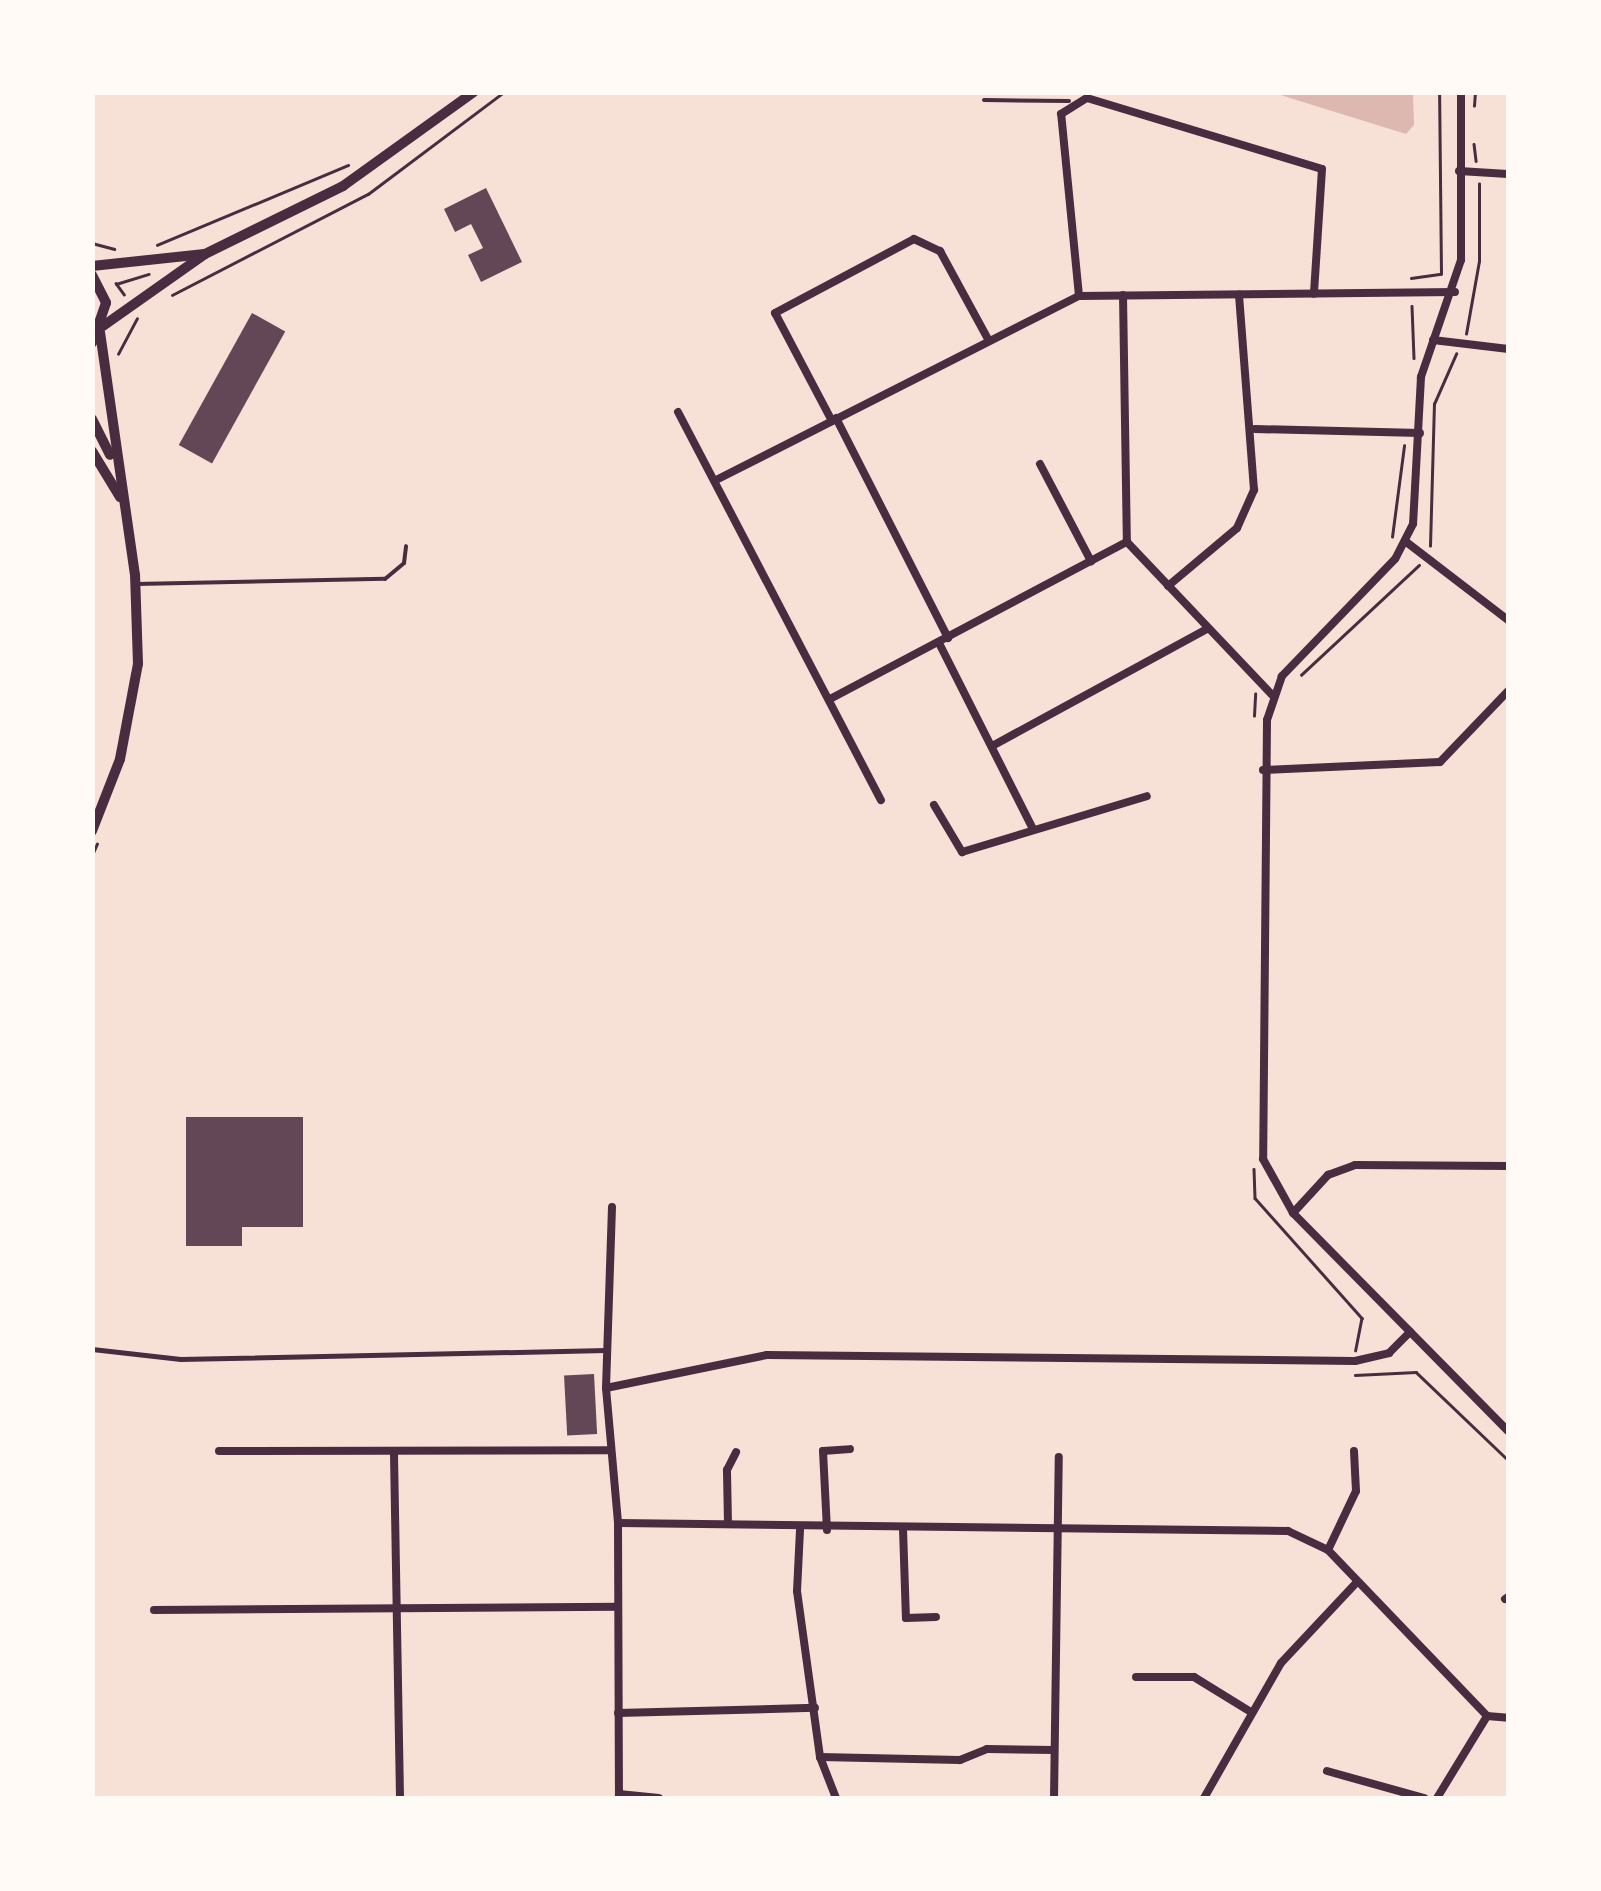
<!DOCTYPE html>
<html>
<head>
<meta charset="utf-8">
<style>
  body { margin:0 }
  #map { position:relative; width:1601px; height:1891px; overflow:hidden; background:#f7e1d7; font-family:"Alegreya Sans",sans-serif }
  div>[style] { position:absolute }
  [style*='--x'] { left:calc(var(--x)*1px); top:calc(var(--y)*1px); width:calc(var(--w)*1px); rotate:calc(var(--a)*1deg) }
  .water>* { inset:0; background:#dcb8b0 }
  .building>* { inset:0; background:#644757; transform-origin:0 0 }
  .path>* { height:2.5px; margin:-1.25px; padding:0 1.25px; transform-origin:1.25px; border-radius:1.25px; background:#4a2c40 }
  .service>* { height:4px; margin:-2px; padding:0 2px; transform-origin:2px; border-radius:2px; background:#4a2c40 }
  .pedestrian>* { height:5px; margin:-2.5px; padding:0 2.5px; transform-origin:2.5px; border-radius:2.5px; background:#4a2c40 }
  .minor>* { height:8px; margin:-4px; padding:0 4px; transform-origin:4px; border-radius:4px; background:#4a2c40 }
  .secondary>* { height:10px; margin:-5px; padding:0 5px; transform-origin:5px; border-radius:5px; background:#4a2c40 }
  span { translate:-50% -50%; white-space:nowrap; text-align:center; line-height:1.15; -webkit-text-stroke:10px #fffaf5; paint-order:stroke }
  .frame { position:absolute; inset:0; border:95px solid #fffaf5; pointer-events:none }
</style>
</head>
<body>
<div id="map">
  <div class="water">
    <i style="clip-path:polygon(1274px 93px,1413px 93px,1414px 125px,1406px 134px)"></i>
  </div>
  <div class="building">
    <i style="clip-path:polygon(486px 188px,522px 262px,481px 282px,468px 255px,483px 248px,471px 224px,455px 232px,444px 209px)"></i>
    <i style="left:252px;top:313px;width:38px;height:151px;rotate:29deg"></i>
    <i style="clip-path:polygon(186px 1117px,303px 1117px,303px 1227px,242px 1227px,242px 1246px,186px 1246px)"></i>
    <i style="left:594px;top:1374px;width:60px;height:30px;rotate:87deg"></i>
  </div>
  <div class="path">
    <i style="--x:1474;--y:106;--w:14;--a:-86"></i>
    <i style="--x:1474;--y:144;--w:17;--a:83"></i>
    <i style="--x:92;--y:243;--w:23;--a:15"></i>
    <i style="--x:157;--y:245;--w:207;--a:-22.7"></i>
    <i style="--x:1411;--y:278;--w:30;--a:-8"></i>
    <i style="--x:1441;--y:274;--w:182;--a:-90.6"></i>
    <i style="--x:124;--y:295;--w:14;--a:-126"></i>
    <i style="--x:116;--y:284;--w:34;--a:-17"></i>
    <i style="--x:172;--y:295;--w:220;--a:-27.3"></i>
    <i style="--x:368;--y:194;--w:170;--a:-36.9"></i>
    <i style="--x:1412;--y:306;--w:52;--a:87.8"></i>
    <i style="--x:1466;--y:334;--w:74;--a:-79.9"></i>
    <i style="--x:1479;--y:261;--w:77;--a:-90"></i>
    <i style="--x:118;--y:354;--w:40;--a:-62"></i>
    <i style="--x:1392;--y:537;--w:92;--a:-82.5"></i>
    <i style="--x:1430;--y:546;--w:142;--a:-88.4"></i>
    <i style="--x:1434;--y:404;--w:55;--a:-66.3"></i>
    <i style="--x:1301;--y:675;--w:161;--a:-43"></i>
    <i style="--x:1254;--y:716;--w:22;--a:-87"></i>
    <i style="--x:92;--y:855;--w:12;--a:-66"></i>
    <i style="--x:1254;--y:1169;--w:29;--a:88"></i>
    <i style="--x:1255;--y:1198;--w:161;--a:48.3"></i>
    <i style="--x:1362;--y:1318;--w:33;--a:101"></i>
    <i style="--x:1355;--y:1375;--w:61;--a:-2.8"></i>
    <i style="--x:1416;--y:1372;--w:127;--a:43.7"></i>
  </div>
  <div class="service">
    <i style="--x:984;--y:100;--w:85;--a:0.7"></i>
    <i style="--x:136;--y:584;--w:249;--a:-1.2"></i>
    <i style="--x:385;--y:579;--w:25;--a:-40"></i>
    <i style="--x:404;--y:563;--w:17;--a:-83"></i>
  </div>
  <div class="pedestrian">
    <i style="--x:92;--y:1349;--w:89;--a:6.5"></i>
    <i style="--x:180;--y:1359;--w:426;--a:-1.2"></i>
  </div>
  <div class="minor">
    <i style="--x:1461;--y:92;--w:168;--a:90"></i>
    <i style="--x:1461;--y:260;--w:124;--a:108.9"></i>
    <i style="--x:1421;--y:377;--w:147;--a:93.1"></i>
    <i style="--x:1413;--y:524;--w:39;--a:117"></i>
    <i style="--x:1395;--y:559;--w:163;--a:134"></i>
    <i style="--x:1282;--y:676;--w:46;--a:108.8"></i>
    <i style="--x:1267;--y:720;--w:439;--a:90.5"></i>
    <i style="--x:1263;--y:1159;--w:62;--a:60.9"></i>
    <i style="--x:1293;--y:1213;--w:306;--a:45.4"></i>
    <i style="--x:1459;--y:171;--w:49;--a:3.5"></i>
    <i style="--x:1123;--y:295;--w:247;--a:89.1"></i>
    <i style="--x:1079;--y:296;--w:183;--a:-95.6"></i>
    <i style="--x:1061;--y:114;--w:31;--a:-32"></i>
    <i style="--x:1087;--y:98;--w:245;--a:16.8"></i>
    <i style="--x:1322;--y:169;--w:125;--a:93.7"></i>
    <i style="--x:1433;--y:340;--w:76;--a:6.8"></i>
    <i style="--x:678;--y:412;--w:438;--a:62.4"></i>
    <i style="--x:836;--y:418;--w:247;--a:63"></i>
    <i style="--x:832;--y:421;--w:122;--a:-117.8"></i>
    <i style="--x:775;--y:313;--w:157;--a:-28"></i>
    <i style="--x:914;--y:239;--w:29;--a:25"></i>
    <i style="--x:940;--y:251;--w:102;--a:61.4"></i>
    <i style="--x:1255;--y:429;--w:165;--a:1.4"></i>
    <i style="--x:1040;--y:464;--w:110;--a:62.3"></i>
    <i style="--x:718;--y:479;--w:405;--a:-26.9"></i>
    <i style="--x:1079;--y:296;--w:376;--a:-0.6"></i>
    <i style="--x:1405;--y:541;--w:130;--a:37.5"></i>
    <i style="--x:1168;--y:586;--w:90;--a:-40"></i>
    <i style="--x:1237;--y:528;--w:42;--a:-65.9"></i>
    <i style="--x:1254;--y:490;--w:196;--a:-94.4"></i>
    <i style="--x:939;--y:643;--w:208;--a:63.2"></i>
    <i style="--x:830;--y:699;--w:336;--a:-27.9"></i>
    <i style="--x:1127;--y:542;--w:211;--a:46.5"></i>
    <i style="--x:994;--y:745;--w:243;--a:-28.6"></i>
    <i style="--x:1263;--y:770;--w:177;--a:-2.6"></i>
    <i style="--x:1440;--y:762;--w:98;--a:-46.2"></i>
    <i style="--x:934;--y:805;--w:55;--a:59.2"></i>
    <i style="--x:962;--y:852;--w:193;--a:-16.8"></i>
    <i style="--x:612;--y:1207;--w:181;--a:91.9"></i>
    <i style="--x:606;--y:1388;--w:136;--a:84.9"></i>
    <i style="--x:618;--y:1523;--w:275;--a:89.8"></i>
    <i style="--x:1293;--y:1213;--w:52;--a:-47.4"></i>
    <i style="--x:1328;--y:1175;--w:29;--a:-20"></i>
    <i style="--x:1355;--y:1165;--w:153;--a:0.4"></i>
    <i style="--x:606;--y:1388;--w:164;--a:-11.6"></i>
    <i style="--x:767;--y:1355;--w:588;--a:0.58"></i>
    <i style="--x:1355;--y:1361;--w:35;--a:-13"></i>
    <i style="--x:1389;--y:1353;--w:30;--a:-45"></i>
    <i style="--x:219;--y:1451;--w:391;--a:-0.1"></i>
    <i style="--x:394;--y:1454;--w:344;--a:89"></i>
    <i style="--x:618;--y:1523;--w:670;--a:0.68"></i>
    <i style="--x:1288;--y:1531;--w:44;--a:25.4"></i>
    <i style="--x:1328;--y:1550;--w:230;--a:46.2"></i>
    <i style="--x:1487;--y:1716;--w:21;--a:5"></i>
    <i style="--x:728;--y:1524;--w:54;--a:-91.1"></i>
    <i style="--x:727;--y:1470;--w:20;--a:-63"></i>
    <i style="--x:903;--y:1529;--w:89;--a:88.1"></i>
    <i style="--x:906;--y:1618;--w:30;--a:-2"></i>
    <i style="--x:800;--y:1530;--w:61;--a:92.8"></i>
    <i style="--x:797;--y:1591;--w:168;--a:82.1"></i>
    <i style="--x:820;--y:1757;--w:44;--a:68.7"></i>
    <i style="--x:827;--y:1530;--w:79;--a:-92.9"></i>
    <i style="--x:823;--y:1451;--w:27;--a:-4"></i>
    <i style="--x:1328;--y:1550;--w:65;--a:-64.6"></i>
    <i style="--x:1356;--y:1491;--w:40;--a:-92.9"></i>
    <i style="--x:1505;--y:1599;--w:4;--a:-34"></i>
    <i style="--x:154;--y:1610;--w:464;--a:-0.4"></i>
    <i style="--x:1136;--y:1677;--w:58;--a:0"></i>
    <i style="--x:1194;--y:1677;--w:67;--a:31.6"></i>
    <i style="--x:618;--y:1713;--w:197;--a:-1.5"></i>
    <i style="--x:820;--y:1757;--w:140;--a:1.2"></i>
    <i style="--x:960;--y:1760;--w:29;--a:-22"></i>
    <i style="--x:987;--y:1749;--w:67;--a:0.9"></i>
    <i style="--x:1327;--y:1771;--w:101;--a:15.6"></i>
    <i style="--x:619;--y:1794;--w:40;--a:5.7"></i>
    <i style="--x:1054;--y:1798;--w:341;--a:-89.2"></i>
    <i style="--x:1204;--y:1798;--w:155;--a:-60.3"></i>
    <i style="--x:1281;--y:1663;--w:111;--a:-46.8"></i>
    <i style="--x:1437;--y:1798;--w:96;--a:-58.6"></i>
  </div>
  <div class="secondary">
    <i style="--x:92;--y:266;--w:113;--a:-6.1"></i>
    <i style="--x:92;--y:275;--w:31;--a:63"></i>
    <i style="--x:106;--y:303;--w:42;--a:109.3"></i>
    <i style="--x:103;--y:326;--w:125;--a:-35.2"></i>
    <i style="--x:205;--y:254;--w:154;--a:-26.2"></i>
    <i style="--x:343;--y:186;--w:161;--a:-35.7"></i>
    <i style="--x:92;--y:419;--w:40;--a:63.4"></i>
    <i style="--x:92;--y:451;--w:54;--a:58.7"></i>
    <i style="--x:92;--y:831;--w:77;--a:-68.7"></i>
    <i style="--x:120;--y:759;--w:97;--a:-79.3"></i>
    <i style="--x:138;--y:664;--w:89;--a:-91.9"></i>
    <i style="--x:135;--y:575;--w:245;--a:-98.2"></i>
  </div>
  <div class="frame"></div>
</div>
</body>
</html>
